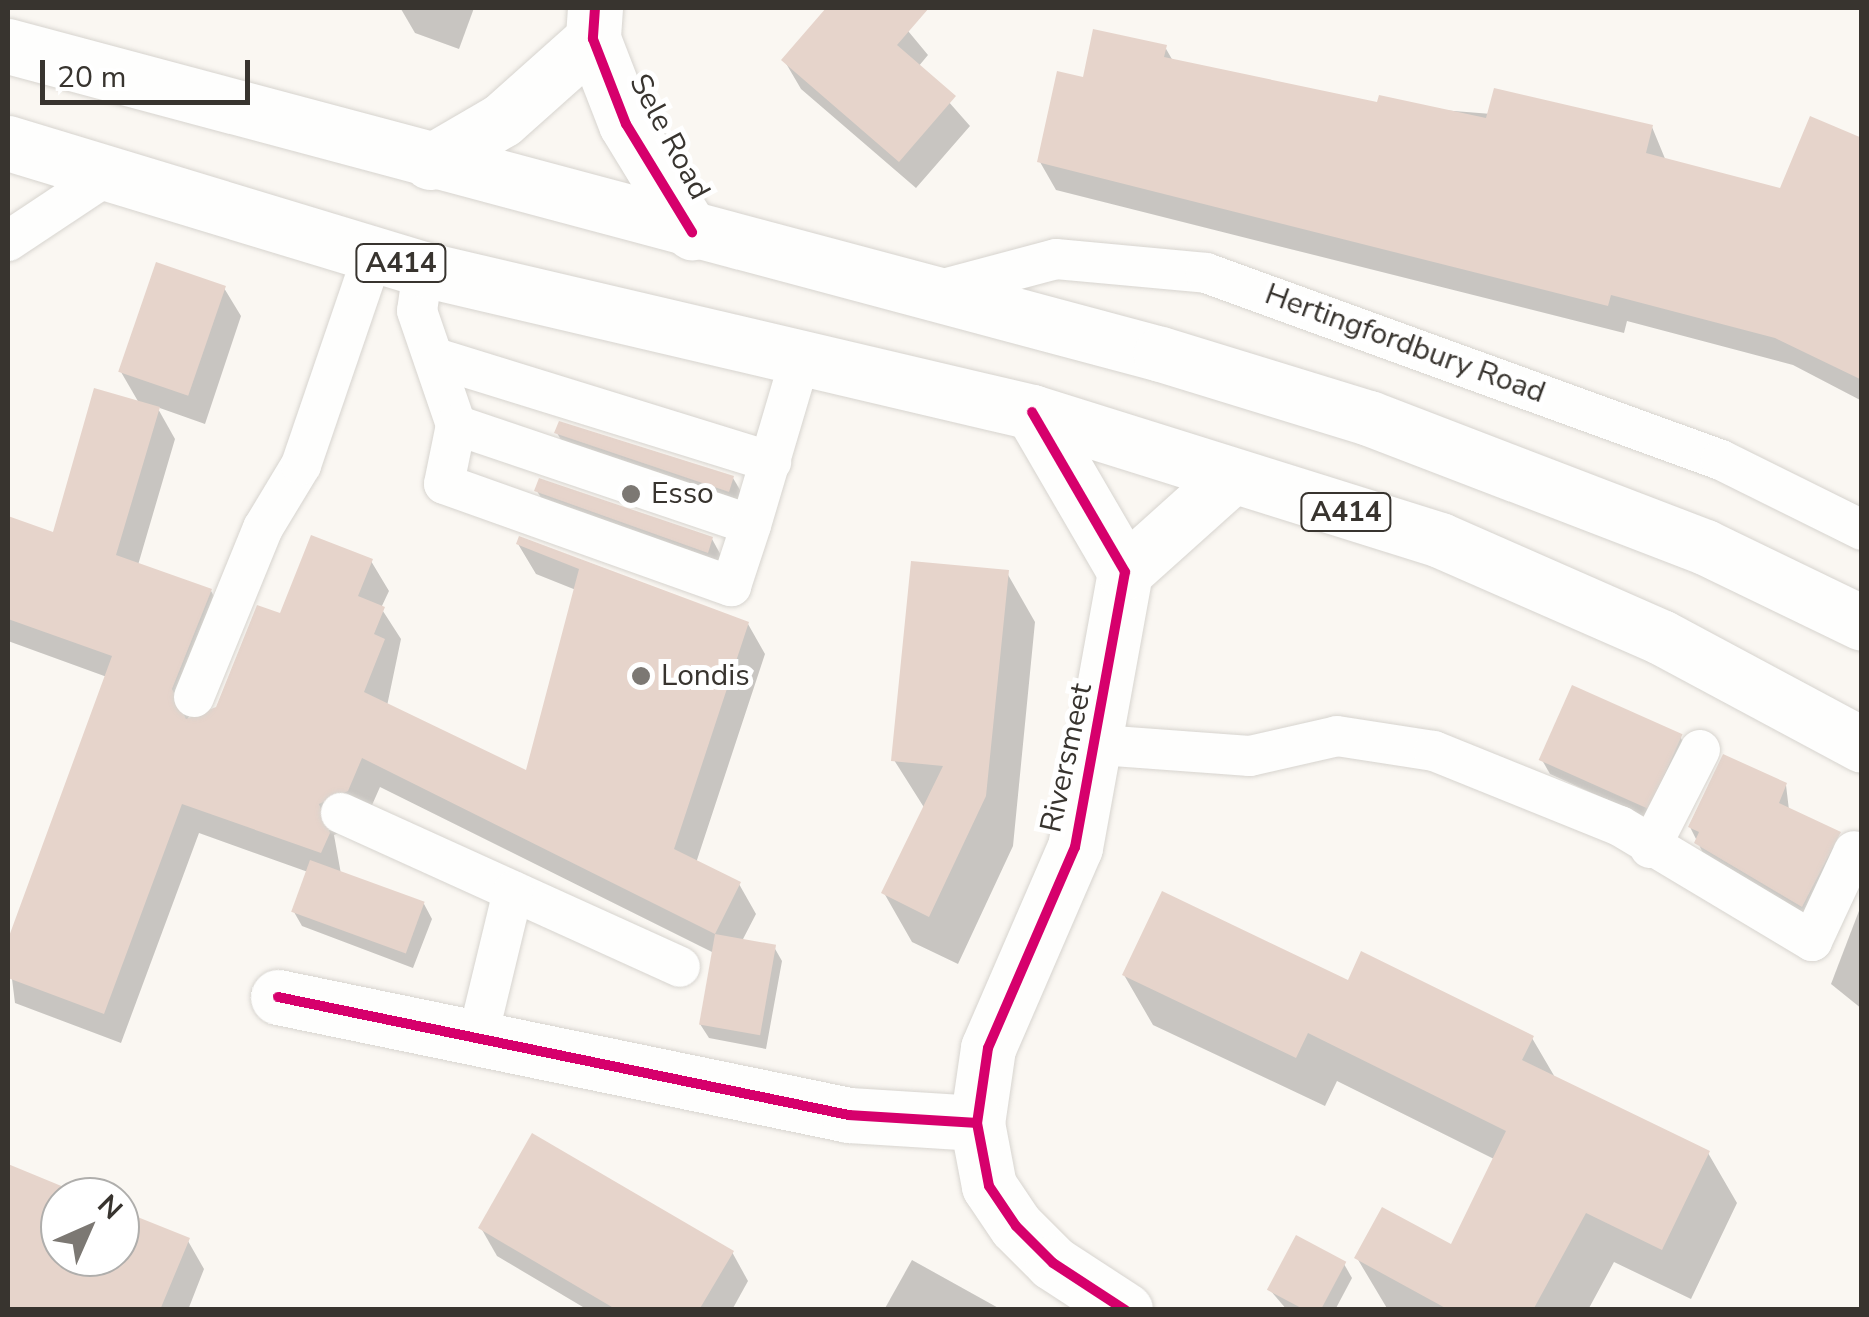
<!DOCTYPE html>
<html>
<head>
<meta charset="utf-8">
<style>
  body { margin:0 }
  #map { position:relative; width:1869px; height:1317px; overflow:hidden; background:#faf7f2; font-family:"Nunito Sans",sans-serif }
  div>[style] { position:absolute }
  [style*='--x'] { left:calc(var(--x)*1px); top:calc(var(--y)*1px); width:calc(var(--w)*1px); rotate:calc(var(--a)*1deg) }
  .shadow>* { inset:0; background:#0003 }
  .building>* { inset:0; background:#e6d4cb; transform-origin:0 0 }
  .roads { filter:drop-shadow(0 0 2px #d7d4cf) drop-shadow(0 0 2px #d7d4cf) }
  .lane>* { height:40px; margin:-20px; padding:0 20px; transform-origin:20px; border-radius:20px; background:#fefefd }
  .street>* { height:55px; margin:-27.5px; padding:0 27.5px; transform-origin:27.5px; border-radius:27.5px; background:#fefefd }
  .highway>* { height:55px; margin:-27.5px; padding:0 27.5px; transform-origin:27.5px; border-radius:27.5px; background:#fefefd }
  .cycleway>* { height:10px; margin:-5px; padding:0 5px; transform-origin:5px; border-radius:5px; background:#d6006c }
  .dots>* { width:28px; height:28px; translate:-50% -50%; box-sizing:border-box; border:5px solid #fff; border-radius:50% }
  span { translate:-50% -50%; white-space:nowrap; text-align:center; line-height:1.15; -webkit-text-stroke:10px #fff; paint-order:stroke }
  .shield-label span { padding:2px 8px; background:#fff; border:2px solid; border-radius:8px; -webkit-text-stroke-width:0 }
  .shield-label { font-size:28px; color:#38342f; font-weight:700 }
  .street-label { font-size:30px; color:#38342f }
  .poi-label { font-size:30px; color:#38342f }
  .left { translate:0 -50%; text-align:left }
  .frame { position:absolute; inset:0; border:10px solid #38342f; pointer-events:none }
  .north { position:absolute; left:40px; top:1177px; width:100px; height:100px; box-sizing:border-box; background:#fff; border:2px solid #afaeac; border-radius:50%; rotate:45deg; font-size:28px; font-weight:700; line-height:40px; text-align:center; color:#38342f }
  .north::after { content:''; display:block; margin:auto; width:35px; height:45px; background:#7c7873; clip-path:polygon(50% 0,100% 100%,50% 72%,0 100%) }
  .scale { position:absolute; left:40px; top:60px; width:210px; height:45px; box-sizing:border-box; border:5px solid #38342f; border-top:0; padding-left:12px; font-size:30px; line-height:35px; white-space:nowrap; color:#38342f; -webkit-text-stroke:8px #fff; paint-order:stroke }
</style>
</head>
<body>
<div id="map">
  <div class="shadow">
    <i style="clip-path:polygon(474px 8px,459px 49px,415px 33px,401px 9px)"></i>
    <i style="clip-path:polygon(830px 8px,889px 8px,928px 55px,918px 67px,970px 126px,916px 188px,801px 89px,784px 60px)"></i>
    <i style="clip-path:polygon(1165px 47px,1173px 61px,1379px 105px,1652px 127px,1666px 161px,1782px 191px,1862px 140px,1862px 401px,1793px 365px,1627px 321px,1624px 333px,1056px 190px,1040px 162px,1085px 80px)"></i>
    <i style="clip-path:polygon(224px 288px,241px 316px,205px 424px,157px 407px,175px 439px,138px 565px,211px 591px,228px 621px,187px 721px,217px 709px,281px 616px,371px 561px,389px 591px,381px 608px,401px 639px,387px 706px,528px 774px,576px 590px,536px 574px,518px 544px,748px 624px,765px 654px,696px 863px,739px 884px,756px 914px,742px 941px,774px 947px,782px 961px,766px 1049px,709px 1038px,700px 1024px,714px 953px,380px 787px,365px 821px,334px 835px,341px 874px,424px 904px,432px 919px,413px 968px,302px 926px,294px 912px,308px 872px,199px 833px,121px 1043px,15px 1003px,8px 947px,107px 677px,8px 641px,8px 523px,55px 535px,139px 403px,121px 372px)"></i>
    <i style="clip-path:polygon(557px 433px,733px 478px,756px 517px,580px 473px)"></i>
    <i style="clip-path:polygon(537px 491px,712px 539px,734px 579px,560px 530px)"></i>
    <i style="clip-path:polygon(1007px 573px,1035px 622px,1013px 846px,958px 964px,912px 942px,884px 893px,925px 809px,894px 760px)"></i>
    <i style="clip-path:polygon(1680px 737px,1689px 751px,1652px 820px,1550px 774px,1542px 760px)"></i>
    <i style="clip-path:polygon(1786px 785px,1789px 810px,1842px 854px,1810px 920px,1705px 857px,1690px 827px)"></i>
    <i style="clip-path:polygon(1862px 903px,1862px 1009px,1831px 984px)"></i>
    <i style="clip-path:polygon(1124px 975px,1349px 983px,1532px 1038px,1556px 1079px,1708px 1153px,1737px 1203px,1691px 1299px,1614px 1262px,1588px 1310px,1388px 1310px,1357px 1258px,1452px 1247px,1494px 1159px,1337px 1081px,1325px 1106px,1153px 1025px)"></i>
    <i style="clip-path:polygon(8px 1167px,81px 1197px,60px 1197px,60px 1257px,120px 1257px,120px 1213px,188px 1241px,204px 1269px,188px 1310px,8px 1307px)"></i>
    <i style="clip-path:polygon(481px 1228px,732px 1252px,748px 1281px,732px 1310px,588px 1310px,497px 1256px)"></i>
    <i style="clip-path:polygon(912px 1260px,1002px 1310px,884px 1310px)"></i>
    <i style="clip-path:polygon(1344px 1264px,1352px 1278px,1335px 1310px,1287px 1310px,1270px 1290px)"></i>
  </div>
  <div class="building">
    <i style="clip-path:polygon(826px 8px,929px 8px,897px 45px,956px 96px,899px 162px,781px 60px)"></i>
    <i style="clip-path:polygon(1093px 29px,1167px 45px,1164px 57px,1377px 102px,1379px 95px,1486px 118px,1494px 88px,1653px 125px,1646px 153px,1780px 188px,1810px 116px,1862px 138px,1862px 380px,1775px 338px,1611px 295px,1608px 306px,1037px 162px,1057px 71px,1083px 77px)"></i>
    <i style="left:156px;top:262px;width:74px;height:116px;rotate:19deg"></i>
    <i style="clip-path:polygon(94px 388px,160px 407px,116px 555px,212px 589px,172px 689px,186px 719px,216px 707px,257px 605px,280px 613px,311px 535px,373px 559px,358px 596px,385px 607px,374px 634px,385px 639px,364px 692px,526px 770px,579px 569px,516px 544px,519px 536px,749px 622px,674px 849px,741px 882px,715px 934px,362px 758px,348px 791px,319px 804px,330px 833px,321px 853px,182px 804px,104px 1014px,8px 978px,8px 939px,112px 656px,8px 619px,8px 516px,53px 532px)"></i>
    <i style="clip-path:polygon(559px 421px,734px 476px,729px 492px,554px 433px)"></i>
    <i style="clip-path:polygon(539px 478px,713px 537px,708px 553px,534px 491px)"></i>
    <i style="clip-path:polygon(911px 561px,1009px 570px,986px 796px,929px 917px,881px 893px,943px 766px,891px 761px)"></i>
    <i style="left:1572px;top:685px;width:121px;height:82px;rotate:24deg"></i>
    <i style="clip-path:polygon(1723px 754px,1787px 783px,1779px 803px,1841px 832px,1802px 907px,1694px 843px,1699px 832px,1688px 827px)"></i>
    <i style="left:310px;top:860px;width:122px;height:55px;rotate:20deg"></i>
    <i style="clip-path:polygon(1162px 891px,1348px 980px,1361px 951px,1534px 1036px,1522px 1060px,1710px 1151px,1662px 1250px,1586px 1213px,1533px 1310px,1449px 1310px,1354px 1258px,1382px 1207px,1451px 1244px,1506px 1131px,1308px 1033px,1296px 1058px,1122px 975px)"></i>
    <i style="left:715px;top:934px;width:62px;height:92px;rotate:10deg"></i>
    <i style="clip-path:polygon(532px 1133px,734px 1251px,699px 1310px,617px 1310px,478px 1228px)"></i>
    <i style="clip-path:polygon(8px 1164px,88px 1197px,60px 1197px,60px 1257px,120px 1257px,120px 1210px,190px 1238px,160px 1310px,8px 1310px)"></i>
    <i style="left:1296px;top:1235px;width:57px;height:62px;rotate:28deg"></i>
  </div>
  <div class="roads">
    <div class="lane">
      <i style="--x:8;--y:241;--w:121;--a:-33.6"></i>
      <i style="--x:423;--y:269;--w:42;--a:98.1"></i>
      <i style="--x:417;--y:311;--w:120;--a:71.1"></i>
      <i style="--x:456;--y:425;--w:311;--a:18.7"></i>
      <i style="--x:751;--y:525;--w:176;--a:-73.5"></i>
      <i style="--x:932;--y:292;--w:128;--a:-14.9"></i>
      <i style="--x:1056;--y:259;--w:151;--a:5.3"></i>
      <i style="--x:1206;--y:273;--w:548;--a:19.96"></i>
      <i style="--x:1721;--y:460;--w:157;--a:26.4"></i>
      <i style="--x:436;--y:358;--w:351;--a:17.2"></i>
      <i style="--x:456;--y:425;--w:60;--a:101.5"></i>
      <i style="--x:444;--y:484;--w:305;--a:19.6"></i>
      <i style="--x:731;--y:586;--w:64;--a:-71.8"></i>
      <i style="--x:194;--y:697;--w:183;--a:-67.8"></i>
      <i style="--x:263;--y:528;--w:74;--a:-58.9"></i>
      <i style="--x:301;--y:465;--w:222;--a:-71.1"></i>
      <i style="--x:1100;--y:745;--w:150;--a:4.2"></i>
      <i style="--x:1250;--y:756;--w:89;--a:-12.9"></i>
      <i style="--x:1337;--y:736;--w:98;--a:8.8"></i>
      <i style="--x:1434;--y:751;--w:201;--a:22"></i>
      <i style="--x:1620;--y:826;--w:224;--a:30.9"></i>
      <i style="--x:1812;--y:941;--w:99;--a:-65"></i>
      <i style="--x:341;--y:813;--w:372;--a:24.4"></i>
      <i style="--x:1650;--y:848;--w:110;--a:-63"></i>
      <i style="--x:477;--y:1040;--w:153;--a:-76.4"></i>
    </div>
    <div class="street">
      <i style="--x:595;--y:8;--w:31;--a:94"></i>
      <i style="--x:593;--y:39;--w:91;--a:68.8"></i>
      <i style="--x:626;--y:124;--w:127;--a:58.6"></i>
      <i style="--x:430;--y:162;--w:83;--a:-30.3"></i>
      <i style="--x:502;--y:120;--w:122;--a:-41.7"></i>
      <i style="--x:1032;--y:412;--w:185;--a:59.8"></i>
      <i style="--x:1125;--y:572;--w:280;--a:100.3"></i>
      <i style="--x:1075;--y:847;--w:219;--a:113.4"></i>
      <i style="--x:988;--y:1048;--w:76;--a:98.3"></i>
      <i style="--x:977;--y:1123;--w:64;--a:79.2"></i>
      <i style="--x:989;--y:1186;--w:48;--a:56"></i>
      <i style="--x:1016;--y:1226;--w:52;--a:45"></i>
      <i style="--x:1053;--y:1263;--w:86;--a:33.1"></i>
      <i style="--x:1125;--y:572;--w:142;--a:-41.9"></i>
      <i style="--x:278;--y:997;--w:583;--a:11.68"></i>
      <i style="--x:849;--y:1115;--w:128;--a:3.6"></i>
    </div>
    <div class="highway">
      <i style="--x:8;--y:46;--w:1193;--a:14.96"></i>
      <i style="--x:1161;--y:354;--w:218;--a:17.1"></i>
      <i style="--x:1369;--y:418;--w:360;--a:21"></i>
      <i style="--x:1705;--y:547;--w:174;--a:25.8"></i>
      <i style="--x:8;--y:143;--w:434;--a:16.9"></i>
      <i style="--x:423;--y:269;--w:626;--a:13.21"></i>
      <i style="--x:1032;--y:412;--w:428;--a:17.4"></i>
      <i style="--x:1440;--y:540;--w:241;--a:23.7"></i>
      <i style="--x:1661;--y:637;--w:228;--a:28.2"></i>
    </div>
  </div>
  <div class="cycleway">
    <i style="--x:595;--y:8;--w:31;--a:94"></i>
    <i style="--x:593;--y:39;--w:91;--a:68.8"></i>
    <i style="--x:626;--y:124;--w:127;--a:58.6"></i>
    <i style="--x:1032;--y:412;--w:185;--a:59.8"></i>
    <i style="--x:1125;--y:572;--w:280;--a:100.3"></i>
    <i style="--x:1075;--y:847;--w:219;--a:113.4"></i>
    <i style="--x:988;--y:1048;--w:76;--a:98.3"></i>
    <i style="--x:977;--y:1123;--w:64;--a:79.2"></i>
    <i style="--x:989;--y:1186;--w:48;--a:56"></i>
    <i style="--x:1016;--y:1226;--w:52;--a:45"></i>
    <i style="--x:1053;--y:1263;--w:86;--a:33.1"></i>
    <i style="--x:278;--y:997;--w:583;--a:11.68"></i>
    <i style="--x:849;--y:1115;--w:128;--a:3.6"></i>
  </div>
  <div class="dots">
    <i style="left:631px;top:494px;background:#7c7873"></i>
    <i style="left:641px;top:676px;background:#7c7873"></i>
  </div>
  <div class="shield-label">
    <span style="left:401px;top:263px">A414</span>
    <span style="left:1346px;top:512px">A414</span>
  </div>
  <div class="street-label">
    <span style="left:669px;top:137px;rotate:62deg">Sele Road</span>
    <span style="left:1405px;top:344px;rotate:20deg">Hertingfordbury Road</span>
    <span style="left:1067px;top:758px;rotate:-78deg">Riversmeet</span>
  </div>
  <div class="poi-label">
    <span class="left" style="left:651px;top:494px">Esso</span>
    <span class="left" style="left:661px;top:676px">Londis</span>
  </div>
  <div class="frame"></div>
  <div class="north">N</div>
  <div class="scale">20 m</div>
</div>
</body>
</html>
